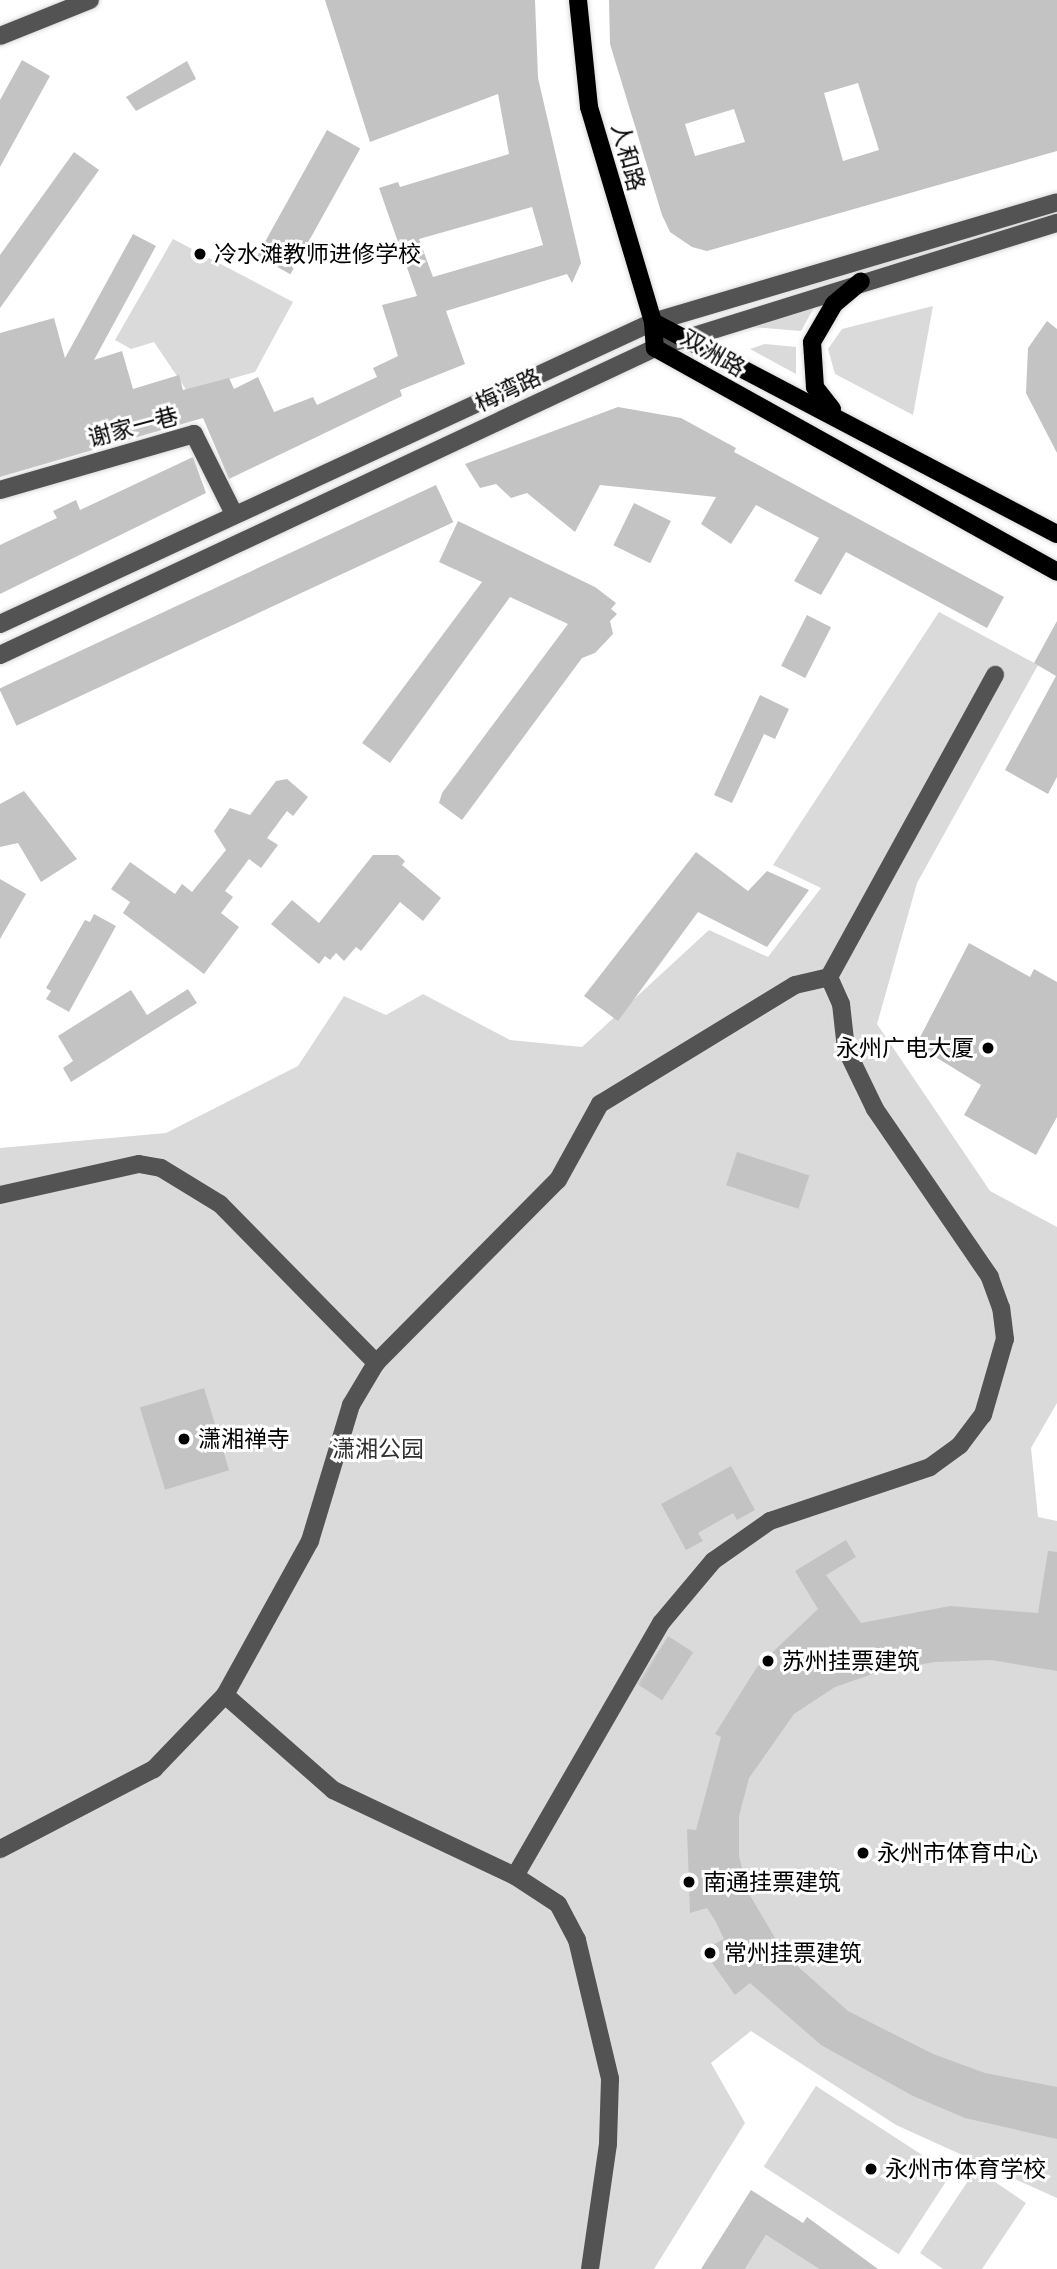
<!DOCTYPE html>
<html>
<head>
<meta charset="utf-8">
<style>
  body { margin:0 }
  #map { position:relative; width:1057px; height:2269px; overflow:hidden; background:#fff; font-family:"PT Sans","Noto Sans SC",sans-serif }
  div>[style] { position:absolute }
  [style*='--x'] { left:calc(var(--x)*1px); top:calc(var(--y)*1px); width:calc(var(--w)*1px); rotate:calc(var(--a)*1deg) }
  .green>* { inset:0; background:#dadada; transform-origin:0 0 }
  .building>* { inset:0; background:#c3c3c3; transform-origin:0 0 }
  .roads { filter:drop-shadow(0 0 2px #dbdbdb) drop-shadow(0 0 2px #dbdbdb) }
  .minor>* { height:18px; margin:-9px; padding:0 9px; transform-origin:9px; border-radius:9px; background:#535353 }
  .major>* { height:18px; margin:-9px; padding:0 9px; transform-origin:9px; border-radius:9px; background:#000 }
  .dots>* { width:19px; height:19px; translate:-50% -50%; box-sizing:border-box; border:4px solid #fff; border-radius:50% }
  span { translate:-50% -50%; white-space:nowrap; text-align:center; line-height:1.15; -webkit-text-stroke:6px #fff; paint-order:stroke }
  .street-label { font-size:23px; color:#000 }
  .poi-label { font-size:23px; color:#000 }
  .left { translate:0 -50%; text-align:left }
  .right { translate:-100% -50%; text-align:right }
  .park-label { font-size:23px; color:#313131 }
</style>
</head>
<body>
<div id="map">
  <div class="green">
    <i style="clip-path:polygon(173px 239px,293px 302px,255px 372px,187px 391px,154px 342px,131px 349px,115px 340px)"></i>
    <i style="clip-path:polygon(816px 304px,801px 331px,753px 327px,752px 324px)"></i>
    <i style="clip-path:polygon(933px 306px,913px 415px,835px 374px,828px 349px,842px 329px)"></i>
    <i style="clip-path:polygon(765px 344px,796px 347px,796px 374px,750px 349px)"></i>
    <i style="clip-path:polygon(939px 612px,1038px 665px,917px 883px,877px 1024px,990px 1191px,1057px 1227px,1057px 1403px,1031px 1448px,1038px 1517px,1057px 1521px,1057px 2198px,896px 2125px,751px 2031px,711px 2063px,745px 2123px,654px 2269px,0 2269px,0 1148px,166px 1133px,298px 1066px,344px 996px,386px 1015px,423px 994px,510px 1040px,582px 1047px,709px 930px,768px 957px,821px 888px,773px 865px)"></i>
    <i style="left:816px;top:2086px;width:161px;height:96px;rotate:33deg"></i>
    <i style="clip-path:polygon(976px 2169px,1026px 2203px,982px 2269px,943px 2269px,920px 2253px)"></i>
    <i style="clip-path:polygon(766px 2235px,819px 2269px,745px 2269px)"></i>
  </div>
  <div class="building">
    <i style="clip-path:polygon(evenodd,325px 0,535px 0,538px 78px,581px 263px,572px 283px,567px 274px,446px 311px,465px 364px,400px 390px,402px 396px,229px 479px,203px 418px,0 477px,0 333px,54px 318px,65px 358px,133px 234px,156px 246px,94px 360px,122px 351px,133px 389px,179px 375px,183px 390px,229px 378px,234px 389px,258px 377px,274px 412px,313px 397px,317px 405px,377px 377px,373px 368px,398px 356px,382px 305px,417px 296px,379px 188px,398px 182px,400px 187px,509px 154px,498px 94px,370px 142px,325px 0,532px 207px,543px 245px,433px 277px,419px 239px,532px 207px)"></i>
    <i style="clip-path:polygon(evenodd,609px 0,1057px 0,1057px 151px,707px 251px,692px 247px,670px 232px,662px 215px,610px 44px,609px 0,858px 83px,879px 150px,843px 161px,824px 93px,858px 83px,609px 0,734px 109px,745px 142px,695px 156px,685px 124px,734px 109px)"></i>
    <i style="clip-path:polygon(22px 60px,50px 76px,0 167px,0 100px)"></i>
    <i style="clip-path:polygon(187px 61px,196px 79px,136px 111px,126px 97px)"></i>
    <i style="left:327px;top:130px;width:38px;height:144px;rotate:29deg"></i>
    <i style="clip-path:polygon(74px 152px,99px 170px,0 308px,0 255px)"></i>
    <i style="clip-path:polygon(1047px 321px,1057px 329px,1057px 453px,1026px 393px,1028px 348px)"></i>
    <i style="clip-path:polygon(618px 407px,681px 418px,736px 448px,734px 452px,1004px 597px,987px 628px,846px 552px,821px 595px,794px 581px,819px 538px,756px 505px,731px 544px,701px 524px,716px 497px,600px 485px,575px 532px,527px 493px,511px 498px,496px 484px,480px 488px,465px 464px)"></i>
    <i style="clip-path:polygon(193px 457px,206px 493px,0 594px,0 545px,57px 518px,53px 511px,76px 500px,80px 510px)"></i>
    <i style="left:436px;top:485px;width:41px;height:482px;rotate:65deg"></i>
    <i style="left:634px;top:503px;width:41px;height:47px;rotate:26deg"></i>
    <i style="clip-path:polygon(458px 521px,595px 587px,616px 603px,611px 609px,617px 614px,610px 621px,613px 634px,595px 653px,582px 658px,462px 820px,439px 803px,442px 793px,568px 624px,510px 597px,390px 763px,362px 743px,482px 582px,439px 562px)"></i>
    <i style="left:807px;top:615px;width:27px;height:57px;rotate:27deg"></i>
    <i style="clip-path:polygon(1057px 621px,1057px 777px,1048px 794px,1005px 770px,1056px 676px,1034px 663px)"></i>
    <i style="clip-path:polygon(760px 695px,789px 709px,775px 739px,764px 734px,732px 803px,714px 795px)"></i>
    <i style="clip-path:polygon(287px 779px,308px 797px,293px 816px,287px 811px,267px 838px,278px 845px,261px 868px,249px 859px,225px 891px,233px 897px,221px 913px,239px 927px,204px 974px,123px 913px,130px 902px,111px 889px,130px 862px,175px 894px,182px 884px,192px 892px,226px 850px,214px 831px,230px 808px,250px 815px,276px 781px)"></i>
    <i style="clip-path:polygon(24px 791px,77px 859px,41px 882px,18px 843px,0 847px,0 804px)"></i>
    <i style="clip-path:polygon(696px 852px,748px 891px,767px 871px,809px 890px,767px 947px,698px 912px,618px 1021px,584px 996px)"></i>
    <i style="clip-path:polygon(373px 855px,398px 855px,405px 861px,402px 865px,441px 898px,423px 921px,400px 902px,361px 951px,356px 947px,344px 961px,336px 953px,330px 960px,325px 956px,319px 964px,271px 924px,292px 900px,319px 923px)"></i>
    <i style="clip-path:polygon(0 879px,26px 894px,0 939px)"></i>
    <i style="clip-path:polygon(94px 914px,116px 926px,69px 1012px,46px 999px,51px 991px,46px 988px,85px 920px,90px 922px)"></i>
    <i style="clip-path:polygon(969px 943px,1030px 977px,1034px 969px,1057px 982px,1057px 1117px,1036px 1155px,964px 1115px,981px 1085px,916px 1045px)"></i>
    <i style="clip-path:polygon(188px 989px,197px 1003px,71px 1082px,63px 1068px,73px 1061px,58px 1036px,131px 990px,147px 1015px)"></i>
    <i style="left:737px;top:1152px;width:76px;height:35px;rotate:18deg"></i>
    <i style="left:204px;top:1388px;width:86px;height:67px;rotate:73deg"></i>
    <i style="clip-path:polygon(731px 1466px,755px 1510px,737px 1520px,733px 1513px,698px 1533px,703px 1541px,686px 1550px,661px 1504px)"></i>
    <i style="clip-path:polygon(846px 1540px,856px 1557px,826px 1575px,861px 1623px,950px 1606px,1038px 1613px,1048px 1551px,1057px 1552px,1057px 1671px,991px 1660px,935px 1662px,881px 1671px,835px 1687px,794px 1714px,749px 1778px,739px 1816px,739px 1856px,748px 1892px,785px 1955px,848px 2011px,933px 2054px,985px 2073px,1057px 2087px,1057px 2139px,965px 2118px,913px 2096px,821px 2045px,750px 1983px,735px 1995px,703px 1950px,724px 1939px,716px 1922px,707px 1908px,690px 1913px,687px 1829px,696px 1830px,721px 1737px,715px 1734px,757px 1667px,818px 1609px,795px 1571px)"></i>
    <i style="left:668px;top:1636px;width:30px;height:57px;rotate:33deg"></i>
    <i style="clip-path:polygon(751px 2190px,803px 2223px,807px 2217px,878px 2269px,819px 2269px,766px 2235px,745px 2269px,701px 2269px)"></i>
  </div>
  <div class="roads">
    <div class="minor">
      <i style="--x:0;--y:36;--w:97;--a:-21.8"></i>
      <i style="--x:0;--y:490;--w:202;--a:-16.1"></i>
      <i style="--x:194;--y:434;--w:89;--a:63.4"></i>
      <i style="--x:0;--y:624;--w:719;--a:-24.82"></i>
      <i style="--x:653;--y:322;--w:421;--a:-16.5"></i>
      <i style="--x:0;--y:655;--w:723;--a:-25.11"></i>
      <i style="--x:655;--y:348;--w:421;--a:-17.3"></i>
      <i style="--x:0;--y:1195;--w:142;--a:-12.6"></i>
      <i style="--x:139;--y:1164;--w:22;--a:10"></i>
      <i style="--x:161;--y:1168;--w:69;--a:31.4"></i>
      <i style="--x:220;--y:1204;--w:223;--a:45.5"></i>
      <i style="--x:376;--y:1363;--w:49;--a:120.8"></i>
      <i style="--x:351;--y:1405;--w:142;--a:106.8"></i>
      <i style="--x:310;--y:1541;--w:176;--a:118.9"></i>
      <i style="--x:225;--y:1695;--w:103;--a:133.8"></i>
      <i style="--x:154;--y:1769;--w:174;--a:152.5"></i>
      <i style="--x:376;--y:1363;--w:258;--a:-45.2"></i>
      <i style="--x:558;--y:1180;--w:87;--a:-61.1"></i>
      <i style="--x:600;--y:1104;--w:228;--a:-31.4"></i>
      <i style="--x:795;--y:985;--w:35;--a:-13"></i>
      <i style="--x:225;--y:1695;--w:144;--a:41.3"></i>
      <i style="--x:333;--y:1790;--w:201;--a:25.3"></i>
      <i style="--x:515;--y:1876;--w:51;--a:33.1"></i>
      <i style="--x:558;--y:1904;--w:41;--a:62.2"></i>
      <i style="--x:577;--y:1940;--w:143;--a:76.6"></i>
      <i style="--x:610;--y:2079;--w:65;--a:91.8"></i>
      <i style="--x:608;--y:2144;--w:126;--a:98.2"></i>
      <i style="--x:515;--y:1876;--w:292;--a:-60"></i>
      <i style="--x:661;--y:1623;--w:81;--a:-50"></i>
      <i style="--x:713;--y:1561;--w:70;--a:-35.1"></i>
      <i style="--x:770;--y:1521;--w:169;--a:-18.6"></i>
      <i style="--x:930;--y:1467;--w:37;--a:-36"></i>
      <i style="--x:960;--y:1445;--w:38;--a:-53"></i>
      <i style="--x:983;--y:1415;--w:79;--a:-73.9"></i>
      <i style="--x:1005;--y:1339;--w:31;--a:-97"></i>
      <i style="--x:1001;--y:1308;--w:33;--a:-110"></i>
      <i style="--x:990;--y:1277;--w:204;--a:-124.4"></i>
      <i style="--x:875;--y:1109;--w:67;--a:-115.8"></i>
      <i style="--x:846;--y:1049;--w:45;--a:-96.3"></i>
      <i style="--x:841;--y:1004;--w:30;--a:-114"></i>
      <i style="--x:829;--y:977;--w:345;--a:-61.2"></i>
    </div>
    <div class="major">
      <i style="--x:578;--y:0;--w:108;--a:84.1"></i>
      <i style="--x:589;--y:107;--w:224;--a:73.4"></i>
      <i style="--x:653;--y:322;--w:26;--a:86"></i>
      <i style="--x:655;--y:348;--w:460;--a:29.1"></i>
      <i style="--x:653;--y:322;--w:456;--a:27.7"></i>
      <i style="--x:832;--y:409;--w:28;--a:-128"></i>
      <i style="--x:815;--y:387;--w:45;--a:-93.8"></i>
      <i style="--x:812;--y:342;--w:44;--a:-59.9"></i>
      <i style="--x:834;--y:304;--w:35;--a:-40"></i>
    </div>
  </div>
  <div class="dots">
    <i style="left:200px;top:254px;background:#000"></i>
    <i style="left:988px;top:1048px;background:#000"></i>
    <i style="left:184px;top:1439px;background:#000"></i>
    <i style="left:768px;top:1661px;background:#000"></i>
    <i style="left:863px;top:1853px;background:#000"></i>
    <i style="left:689px;top:1882px;background:#000"></i>
    <i style="left:710px;top:1953px;background:#000"></i>
    <i style="left:871px;top:2169px;background:#000"></i>
  </div>
  <div class="street-label">
    <span style="left:628px;top:157px;rotate:75deg">人和路</span>
    <span style="left:713px;top:353px;rotate:30deg">双洲路</span>
    <span style="left:508px;top:390px;rotate:-25deg">梅湾路</span>
    <span style="left:133px;top:427px;rotate:-15deg">谢家一巷</span>
  </div>
  <div class="poi-label">
    <span class="left" style="left:214px;top:254px">冷水滩教师进修学校</span>
    <span class="right" style="left:974px;top:1048px">永州广电大厦</span>
    <span class="left" style="left:198px;top:1439px">潇湘禅寺</span>
    <span class="left" style="left:782px;top:1661px">苏州挂票建筑</span>
    <span class="left" style="left:877px;top:1853px">永州市体育中心</span>
    <span class="left" style="left:703px;top:1882px">南通挂票建筑</span>
    <span class="left" style="left:724px;top:1953px">常州挂票建筑</span>
    <span class="left" style="left:885px;top:2169px">永州市体育学校</span>
  </div>
  <div class="park-label">
    <span style="left:378px;top:1449px">潇湘公园</span>
  </div>
</div>
</body>
</html>
